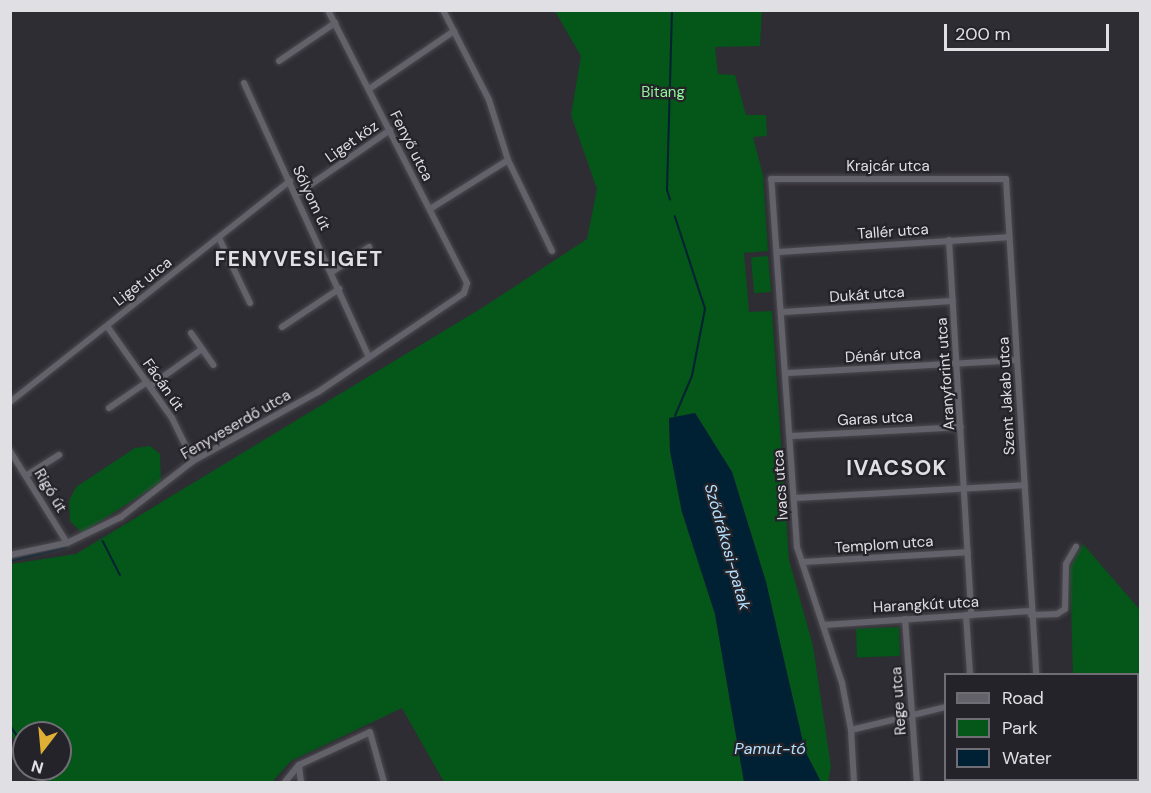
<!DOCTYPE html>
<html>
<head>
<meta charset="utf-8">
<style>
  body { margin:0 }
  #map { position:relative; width:1151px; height:793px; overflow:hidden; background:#2f2d34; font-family:"DM Sans",sans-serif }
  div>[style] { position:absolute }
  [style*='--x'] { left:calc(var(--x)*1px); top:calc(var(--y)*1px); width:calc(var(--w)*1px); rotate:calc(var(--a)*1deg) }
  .green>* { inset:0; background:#045619; transform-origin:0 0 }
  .water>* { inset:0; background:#002133 }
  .stream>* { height:1.5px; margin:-0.75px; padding:0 0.75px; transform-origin:0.75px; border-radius:0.75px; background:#002133 }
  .roads { filter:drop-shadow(0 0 2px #4b4a4f) drop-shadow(0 0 2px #4b4a4f) }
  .street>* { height:6px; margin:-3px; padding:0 3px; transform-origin:3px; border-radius:3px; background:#636169 }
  span { translate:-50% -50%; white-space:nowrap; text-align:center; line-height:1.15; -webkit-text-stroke:4.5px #25232a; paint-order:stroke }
  .park-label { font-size:15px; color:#8ff599 }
  .street-label { font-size:15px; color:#e0dfe3 }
  .water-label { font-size:16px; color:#b2e1ff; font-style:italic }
  .district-label { font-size:21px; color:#e0dfe3; font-weight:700; letter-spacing:1.5px }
  .frame { position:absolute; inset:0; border:12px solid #e0dfe3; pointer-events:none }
  .legend { position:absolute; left:944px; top:673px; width:195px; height:108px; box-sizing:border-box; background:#25232a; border:2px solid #706e74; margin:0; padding:8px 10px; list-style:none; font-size:18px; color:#e0dfe3 }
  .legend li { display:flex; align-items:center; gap:12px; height:30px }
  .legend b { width:30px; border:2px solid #706e74 }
  .north { position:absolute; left:12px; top:721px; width:60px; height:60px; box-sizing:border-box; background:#25232a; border:2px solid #706e74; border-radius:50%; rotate:196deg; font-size:16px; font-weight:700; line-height:24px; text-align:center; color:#e0dfe3 }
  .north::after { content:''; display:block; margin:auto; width:21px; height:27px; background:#dfb034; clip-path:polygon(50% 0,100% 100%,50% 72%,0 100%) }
  .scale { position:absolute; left:944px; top:24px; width:165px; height:27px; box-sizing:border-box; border:3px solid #e0dfe3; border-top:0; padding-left:8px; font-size:18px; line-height:21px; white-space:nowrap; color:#e0dfe3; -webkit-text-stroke:4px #25232a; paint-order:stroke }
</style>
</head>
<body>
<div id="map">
  <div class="green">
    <i style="clip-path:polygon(555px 11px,762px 11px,760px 46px,715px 47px,718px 74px,735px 75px,746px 115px,766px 115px,767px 136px,753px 137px,763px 175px,768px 251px,744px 253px,749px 312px,772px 311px,789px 560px,813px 646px,831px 767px,828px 782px,821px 782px,805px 751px,766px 582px,732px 472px,695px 413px,669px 419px,670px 451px,682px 512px,715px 614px,744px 782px,444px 782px,402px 708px,291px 761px,272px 782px,41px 782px,32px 769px,60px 769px,60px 733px,24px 733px,24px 755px,11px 734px,11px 564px,76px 554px,485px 306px,587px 239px,597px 189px,571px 115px,581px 56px)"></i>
    <i style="left:768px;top:256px;width:36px;height:17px;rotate:85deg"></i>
    <i style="clip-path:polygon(150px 446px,160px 454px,161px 482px,82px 533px,70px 521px,69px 501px,76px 487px,135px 448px)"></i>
    <i style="clip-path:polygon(1083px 544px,1140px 610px,1140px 782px,1077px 782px,1077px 780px,1138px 780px,1138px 674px,1073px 674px,1070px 568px)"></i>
    <i style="left:899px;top:627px;width:29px;height:43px;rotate:88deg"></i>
  </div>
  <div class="water">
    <i style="clip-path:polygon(695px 413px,732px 472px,766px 582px,805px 751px,821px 782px,744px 782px,715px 614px,682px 512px,670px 451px,669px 418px)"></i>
  </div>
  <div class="stream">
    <i style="--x:670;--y:200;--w:10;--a:-107"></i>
    <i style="--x:667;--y:190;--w:180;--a:-88.4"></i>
    <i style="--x:675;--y:416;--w:43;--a:-67"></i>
    <i style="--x:692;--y:376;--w:68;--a:-79"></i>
    <i style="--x:705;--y:309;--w:97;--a:-108.1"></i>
    <i style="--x:103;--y:541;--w:38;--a:63"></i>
    <i style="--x:10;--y:561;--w:57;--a:-13.3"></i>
    <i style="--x:1138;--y:711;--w:4;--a:-63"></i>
    <i style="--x:10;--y:725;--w:25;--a:56"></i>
    <i style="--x:1138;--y:755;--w:2;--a:27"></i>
    <i style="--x:39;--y:769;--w:16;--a:52"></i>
    <i style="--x:1087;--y:782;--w:3;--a:-45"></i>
  </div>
  <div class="roads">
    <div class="street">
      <i style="--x:443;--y:10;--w:101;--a:62.9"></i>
      <i style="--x:489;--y:100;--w:63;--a:72.4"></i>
      <i style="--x:279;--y:61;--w:68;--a:-34.2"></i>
      <i style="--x:244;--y:83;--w:301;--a:65.5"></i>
      <i style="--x:369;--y:89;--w:103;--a:-34.3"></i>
      <i style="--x:297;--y:194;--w:113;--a:-34.5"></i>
      <i style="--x:430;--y:209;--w:92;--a:-32.1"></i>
      <i style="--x:508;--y:160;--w:101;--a:64.2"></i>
      <i style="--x:219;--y:238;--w:72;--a:64.5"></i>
      <i style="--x:949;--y:240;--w:376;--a:86.6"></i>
      <i style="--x:778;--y:252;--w:231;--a:-3.7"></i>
      <i style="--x:332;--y:272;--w:45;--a:-34"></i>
      <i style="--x:783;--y:312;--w:170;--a:-3.7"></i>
      <i style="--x:107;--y:326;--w:113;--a:54.8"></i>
      <i style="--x:172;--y:418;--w:48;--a:64"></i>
      <i style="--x:282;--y:327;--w:69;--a:-33.7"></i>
      <i style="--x:191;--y:333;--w:39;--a:55"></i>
      <i style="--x:787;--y:373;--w:230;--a:-3.2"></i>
      <i style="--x:150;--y:386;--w:64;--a:-35.4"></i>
      <i style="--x:10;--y:402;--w:357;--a:-38.3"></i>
      <i style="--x:109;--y:408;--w:46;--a:-34.4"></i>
      <i style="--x:790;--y:436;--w:171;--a:-3"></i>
      <i style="--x:10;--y:451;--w:108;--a:58.2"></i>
      <i style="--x:27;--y:475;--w:38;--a:-32"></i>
      <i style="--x:794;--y:498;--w:231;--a:-3.2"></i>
      <i style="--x:10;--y:555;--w:58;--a:-11.9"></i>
      <i style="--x:67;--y:543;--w:60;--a:-25.7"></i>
      <i style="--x:121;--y:517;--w:91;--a:-37.9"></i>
      <i style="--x:193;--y:461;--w:143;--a:-28.9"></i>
      <i style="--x:318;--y:392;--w:176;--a:-34.1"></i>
      <i style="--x:464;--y:293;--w:10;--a:-73"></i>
      <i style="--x:467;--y:283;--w:306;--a:-117"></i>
      <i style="--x:802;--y:562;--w:166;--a:-3.4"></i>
      <i style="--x:966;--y:615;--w:59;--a:86.1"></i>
      <i style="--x:1031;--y:615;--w:26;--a:-2"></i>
      <i style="--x:1057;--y:614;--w:9;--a:-32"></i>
      <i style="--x:1065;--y:609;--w:45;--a:-88.7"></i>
      <i style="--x:1066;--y:564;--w:20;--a:-60"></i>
      <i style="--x:905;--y:619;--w:163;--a:85.8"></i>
      <i style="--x:823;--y:625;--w:208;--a:-3.9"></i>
      <i style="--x:851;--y:730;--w:98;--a:-13.6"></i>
      <i style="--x:299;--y:766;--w:16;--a:83"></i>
      <i style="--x:978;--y:780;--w:2;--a:90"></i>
      <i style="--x:1042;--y:780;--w:2;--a:90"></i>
      <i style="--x:285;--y:782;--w:22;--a:-51"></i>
      <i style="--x:299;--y:765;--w:78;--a:-24.9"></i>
      <i style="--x:370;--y:732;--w:52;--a:74.4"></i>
      <i style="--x:854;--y:782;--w:52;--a:-93.3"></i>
      <i style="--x:851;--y:730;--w:48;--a:-100.8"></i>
      <i style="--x:842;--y:683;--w:143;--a:-108.3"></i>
      <i style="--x:797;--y:547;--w:369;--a:-94"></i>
      <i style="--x:771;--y:179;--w:235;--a:0"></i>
      <i style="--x:1006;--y:179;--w:496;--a:86.5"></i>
    </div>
  </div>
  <div class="park-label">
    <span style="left:663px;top:93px">Bitang</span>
  </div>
  <div class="street-label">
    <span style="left:352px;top:142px;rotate:-35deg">Liget köz</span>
    <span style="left:411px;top:146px;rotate:63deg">Fenyő utca</span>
    <span style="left:888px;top:167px">Krajcár utca</span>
    <span style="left:311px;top:198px;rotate:65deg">Sólyom út</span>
    <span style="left:893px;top:232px;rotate:-4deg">Tallér utca</span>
    <span style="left:143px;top:282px;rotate:-38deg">Liget utca</span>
    <span style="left:867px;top:295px;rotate:-4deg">Dukát utca</span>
    <span style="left:883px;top:356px;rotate:-3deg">Dénár utca</span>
    <span style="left:946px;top:374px;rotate:-94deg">Aranyforint utca</span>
    <span style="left:163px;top:385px;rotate:55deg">Fácán út</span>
    <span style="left:1007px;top:396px;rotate:-93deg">Szent Jakab utca</span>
    <span style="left:875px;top:419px;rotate:-3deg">Garas utca</span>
    <span style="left:236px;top:425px;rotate:-30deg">Fenyveserdő utca</span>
    <span style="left:781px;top:485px;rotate:-94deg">Ivacs utca</span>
    <span style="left:50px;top:491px;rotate:59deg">Rigó út</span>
    <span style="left:884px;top:545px;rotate:-4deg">Templom utca</span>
    <span style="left:926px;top:605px;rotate:-3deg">Harangkút utca</span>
    <span style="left:899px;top:701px;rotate:-94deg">Rege utca</span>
  </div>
  <div class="water-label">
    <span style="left:727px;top:547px;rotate:74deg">Sződrákosi-patak</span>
    <span style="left:770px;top:749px">Pamut-tó</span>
  </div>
  <div class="district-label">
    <span style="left:299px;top:259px">FENYVESLIGET</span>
    <span style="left:897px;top:468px">IVACSOK</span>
  </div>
  <div class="frame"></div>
  <ul class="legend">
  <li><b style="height:8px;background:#636169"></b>Road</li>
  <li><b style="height:16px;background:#045619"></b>Park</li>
  <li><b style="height:16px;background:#002133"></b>Water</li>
  </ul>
  <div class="north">N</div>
  <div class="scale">200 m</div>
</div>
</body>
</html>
